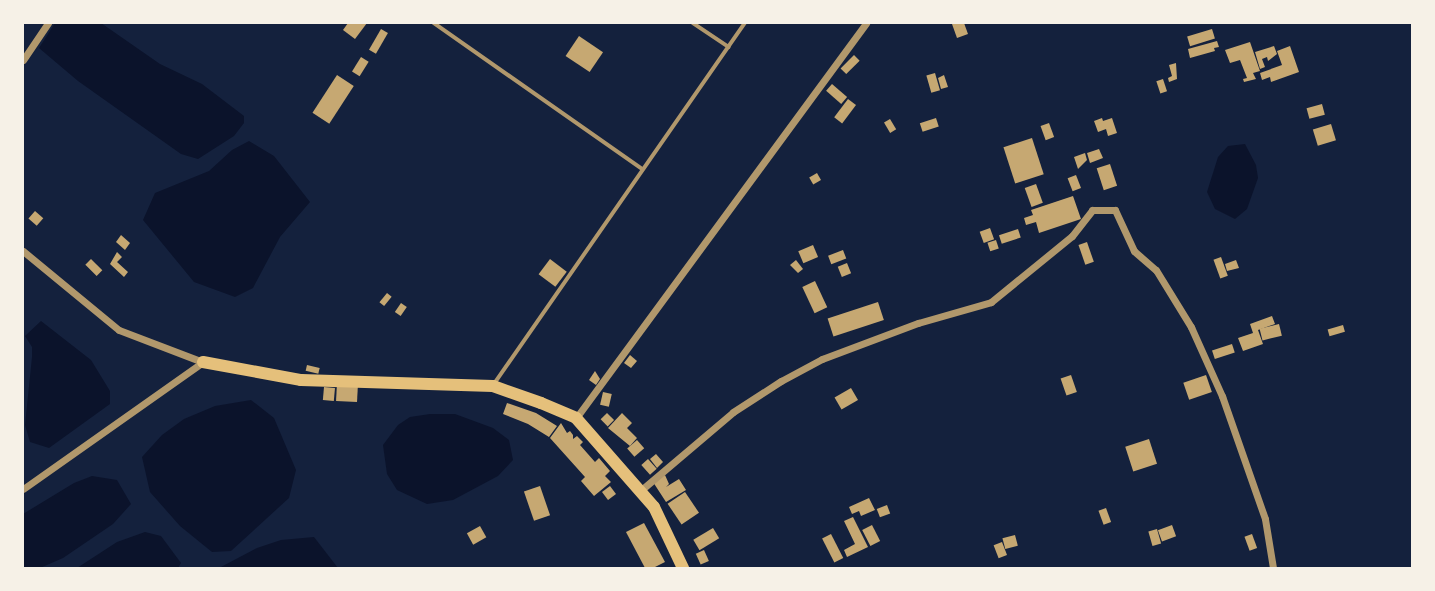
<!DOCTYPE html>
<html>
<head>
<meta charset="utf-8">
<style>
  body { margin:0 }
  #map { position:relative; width:1435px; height:591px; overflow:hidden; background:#14213d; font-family:Mulish,sans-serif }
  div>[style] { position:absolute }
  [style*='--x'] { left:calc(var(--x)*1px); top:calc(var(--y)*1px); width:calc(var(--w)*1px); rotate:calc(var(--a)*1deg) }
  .water>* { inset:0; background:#0b132b }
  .building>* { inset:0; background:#c6a872; transform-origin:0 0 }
  .service>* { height:3.5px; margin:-1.75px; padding:0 1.75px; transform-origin:1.75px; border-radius:1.75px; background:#b1986c }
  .minor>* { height:7px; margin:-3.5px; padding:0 3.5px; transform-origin:3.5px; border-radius:3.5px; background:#b1986c }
  .primary>* { height:12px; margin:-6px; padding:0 6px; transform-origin:6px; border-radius:6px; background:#e5c07b }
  span { translate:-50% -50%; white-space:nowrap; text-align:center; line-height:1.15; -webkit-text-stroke:5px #f6f1e7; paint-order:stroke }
  .frame { position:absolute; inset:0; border:24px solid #f6f1e7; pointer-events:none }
</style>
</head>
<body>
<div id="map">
  <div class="water">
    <i style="clip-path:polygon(55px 23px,101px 23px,160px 64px,202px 84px,244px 116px,244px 123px,234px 136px,198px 159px,181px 154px,78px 81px,39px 48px)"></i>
    <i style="clip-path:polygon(249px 141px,274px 156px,310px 202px,280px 237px,253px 288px,235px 297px,194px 282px,143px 220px,155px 193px,209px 171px,232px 150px)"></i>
    <i style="clip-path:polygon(1245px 144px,1256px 165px,1258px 178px,1247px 209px,1235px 219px,1215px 209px,1207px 192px,1218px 157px,1228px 146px)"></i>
    <i style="clip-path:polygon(41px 321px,91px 360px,110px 391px,110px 404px,49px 448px,30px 442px,25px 425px,32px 357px,32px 347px,25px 336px)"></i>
    <i style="clip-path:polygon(251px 400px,274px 418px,296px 470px,289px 498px,231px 551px,212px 552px,180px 526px,150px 492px,142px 457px,162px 435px,184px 419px,215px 406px)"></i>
    <i style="clip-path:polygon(430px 414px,455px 414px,493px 428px,509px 440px,513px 460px,498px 476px,453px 500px,427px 504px,397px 490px,387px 474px,383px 445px,398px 425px,410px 417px)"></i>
    <i style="clip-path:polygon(92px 476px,117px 480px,131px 504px,113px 524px,63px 558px,40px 568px,23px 568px,23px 514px,74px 483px)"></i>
    <i style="clip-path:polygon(145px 532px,161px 536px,181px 563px,178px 568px,77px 568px,117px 542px)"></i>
    <i style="clip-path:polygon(314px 537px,338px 568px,219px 568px,257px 548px,281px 540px)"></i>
  </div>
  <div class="building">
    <i style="clip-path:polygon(348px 23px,367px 23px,355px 39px,343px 30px)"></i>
    <i style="clip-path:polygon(964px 23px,968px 34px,957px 38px,952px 24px)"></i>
    <i style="left:381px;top:29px;width:8px;height:24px;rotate:30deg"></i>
    <i style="left:1212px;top:29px;width:10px;height:26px;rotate:73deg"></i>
    <i style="left:579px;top:36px;width:29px;height:24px;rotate:34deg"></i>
    <i style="clip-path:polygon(1217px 41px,1219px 47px,1214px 48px,1215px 51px,1190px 58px,1188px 49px)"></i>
    <i style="clip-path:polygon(1250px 42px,1260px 71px,1253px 73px,1256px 79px,1244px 82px,1243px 79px,1247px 78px,1240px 60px,1230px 63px,1225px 50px)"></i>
    <i style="clip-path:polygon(1274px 46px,1277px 54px,1268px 61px,1267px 57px,1262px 59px,1265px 67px,1260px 69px,1255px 52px)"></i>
    <i style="clip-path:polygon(1290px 46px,1299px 72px,1271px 82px,1270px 77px,1262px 80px,1260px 73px,1282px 65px,1277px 51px)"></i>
    <i style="left:854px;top:55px;width:8px;height:19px;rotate:45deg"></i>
    <i style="left:361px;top:57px;width:9px;height:17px;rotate:32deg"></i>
    <i style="clip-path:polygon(1176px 63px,1177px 79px,1169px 82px,1168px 78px,1172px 76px,1169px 65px)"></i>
    <i style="left:935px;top:73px;width:18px;height:9px;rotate:74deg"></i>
    <i style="left:337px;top:75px;width:20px;height:45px;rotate:33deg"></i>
    <i style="clip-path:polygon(944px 75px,948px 87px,941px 89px,938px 78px)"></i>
    <i style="left:1163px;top:79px;width:13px;height:7px;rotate:72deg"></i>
    <i style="left:832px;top:84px;width:20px;height:9px;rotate:41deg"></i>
    <i style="left:848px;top:99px;width:10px;height:23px;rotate:37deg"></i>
    <i style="left:1322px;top:104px;width:11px;height:16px;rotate:75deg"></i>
    <i style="left:936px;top:118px;width:9px;height:17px;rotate:72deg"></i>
    <i style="clip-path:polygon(1102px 118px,1103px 121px,1112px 118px,1117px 133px,1108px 136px,1106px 129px,1098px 132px,1094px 121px)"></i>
    <i style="left:890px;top:119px;width:12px;height:7px;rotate:59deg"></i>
    <i style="left:1049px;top:123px;width:15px;height:9px;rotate:70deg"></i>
    <i style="left:1331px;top:124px;width:17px;height:19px;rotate:73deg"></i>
    <i style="left:1032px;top:138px;width:38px;height:30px;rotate:72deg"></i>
    <i style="clip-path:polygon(1099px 149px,1103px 158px,1090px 163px,1087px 153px)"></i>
    <i style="clip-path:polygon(1085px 153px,1087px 160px,1078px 169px,1074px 157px)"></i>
    <i style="left:1110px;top:164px;width:23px;height:14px;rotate:72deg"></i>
    <i style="left:817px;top:173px;width:8px;height:9px;rotate:60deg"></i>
    <i style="left:1076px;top:175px;width:14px;height:9px;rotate:69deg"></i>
    <i style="left:1036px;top:184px;width:20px;height:12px;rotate:70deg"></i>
    <i style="clip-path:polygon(1073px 196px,1081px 219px,1039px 233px,1036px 222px,1026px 225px,1024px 218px,1033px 215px,1031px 210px)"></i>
    <i style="left:35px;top:211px;width:11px;height:10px;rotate:41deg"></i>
    <i style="left:990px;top:228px;width:12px;height:11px;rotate:70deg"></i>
    <i style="left:1018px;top:229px;width:9px;height:20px;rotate:72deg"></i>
    <i style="clip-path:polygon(121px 235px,130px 243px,125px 250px,116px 242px)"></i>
    <i style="left:996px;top:240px;width:9px;height:9px;rotate:72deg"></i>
    <i style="left:1087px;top:242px;width:21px;height:9px;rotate:71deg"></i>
    <i style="left:813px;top:245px;width:13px;height:16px;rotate:67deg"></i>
    <i style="left:843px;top:250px;width:9px;height:16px;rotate:69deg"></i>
    <i style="clip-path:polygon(117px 252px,122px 257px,117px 262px,128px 272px,124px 277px,110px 264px)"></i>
    <i style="left:1221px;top:257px;width:20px;height:8px;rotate:70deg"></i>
    <i style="left:91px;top:259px;width:16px;height:8px;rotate:45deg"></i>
    <i style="left:550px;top:259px;width:21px;height:19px;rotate:37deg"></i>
    <i style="clip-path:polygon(796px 260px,803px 269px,798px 273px,790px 265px)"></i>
    <i style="clip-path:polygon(1236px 260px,1239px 268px,1227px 271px,1225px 264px)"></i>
    <i style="left:847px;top:263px;width:11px;height:10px;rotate:68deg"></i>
    <i style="left:815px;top:281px;width:29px;height:14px;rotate:65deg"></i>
    <i style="left:387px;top:293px;width:6px;height:12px;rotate:39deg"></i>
    <i style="left:878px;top:302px;width:19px;height:53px;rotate:72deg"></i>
    <i style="left:401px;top:303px;width:7px;height:11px;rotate:34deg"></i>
    <i style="clip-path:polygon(1272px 316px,1275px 324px,1258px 330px,1263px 344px,1243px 351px,1238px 338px,1253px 333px,1250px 324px)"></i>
    <i style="left:1279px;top:324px;width:12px;height:20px;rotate:76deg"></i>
    <i style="left:1343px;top:325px;width:7px;height:16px;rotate:74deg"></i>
    <i style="left:1232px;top:344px;width:9px;height:21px;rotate:72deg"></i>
    <i style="clip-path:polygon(630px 355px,637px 361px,631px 368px,624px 363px)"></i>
    <i style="left:307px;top:365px;width:13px;height:6px;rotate:13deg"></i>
    <i style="clip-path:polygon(595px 371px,600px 379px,596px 385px,589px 380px)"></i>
    <i style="left:1071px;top:375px;width:18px;height:11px;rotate:71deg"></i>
    <i style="left:1206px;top:375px;width:18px;height:24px;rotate:71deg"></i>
    <i style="left:337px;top:383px;width:21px;height:18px;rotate:3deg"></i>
    <i style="left:324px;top:387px;width:11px;height:13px;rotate:5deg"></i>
    <i style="left:851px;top:388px;width:14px;height:19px;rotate:60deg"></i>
    <i style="left:603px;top:392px;width:9px;height:13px;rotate:13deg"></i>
    <i style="clip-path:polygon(507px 403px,536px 413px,557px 426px,549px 437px,528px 424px,503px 414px)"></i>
    <i style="left:607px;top:413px;width:10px;height:9px;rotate:45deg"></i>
    <i style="clip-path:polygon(622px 413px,632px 423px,627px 428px,637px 438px,630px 446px,608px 428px)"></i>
    <i style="clip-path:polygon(561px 423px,567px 433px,570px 431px,573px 435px,573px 439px,577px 436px,583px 442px,580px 445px,595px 462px,599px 458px,610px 471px,605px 476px,611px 482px,594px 496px,581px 481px,585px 477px,550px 438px)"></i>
    <i style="left:1149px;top:439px;width:26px;height:25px;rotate:72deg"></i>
    <i style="left:637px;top:440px;width:11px;height:13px;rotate:49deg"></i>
    <i style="clip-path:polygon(656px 454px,663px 462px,657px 468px,650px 459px)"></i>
    <i style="left:648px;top:459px;width:13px;height:9px;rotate:48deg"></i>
    <i style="clip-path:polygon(665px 475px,669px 484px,666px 487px,679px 479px,686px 490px,666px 502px,653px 482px)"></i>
    <i style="left:540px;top:486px;width:31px;height:17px;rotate:71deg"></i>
    <i style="left:610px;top:486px;width:10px;height:10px;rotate:53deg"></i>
    <i style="left:685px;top:492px;width:25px;height:21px;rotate:56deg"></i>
    <i style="clip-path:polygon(869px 498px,875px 510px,861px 516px,859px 511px,852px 514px,849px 507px)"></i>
    <i style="left:887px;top:505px;width:9px;height:11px;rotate:69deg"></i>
    <i style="left:1106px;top:508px;width:15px;height:8px;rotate:70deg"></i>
    <i style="clip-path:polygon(853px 517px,868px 547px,847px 557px,844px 550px,855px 544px,844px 521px)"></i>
    <i style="clip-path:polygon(644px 523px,665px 562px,653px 568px,645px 568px,626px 532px)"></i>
    <i style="left:872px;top:525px;width:18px;height:11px;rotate:63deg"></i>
    <i style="left:1172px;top:525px;width:12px;height:15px;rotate:70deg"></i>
    <i style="left:480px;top:526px;width:13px;height:15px;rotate:61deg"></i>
    <i style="left:713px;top:528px;width:12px;height:23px;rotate:59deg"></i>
    <i style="left:1157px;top:529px;width:15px;height:9px;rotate:74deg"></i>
    <i style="left:831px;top:534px;width:27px;height:10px;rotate:63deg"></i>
    <i style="left:1252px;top:534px;width:15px;height:8px;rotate:70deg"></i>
    <i style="left:1015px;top:535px;width:11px;height:13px;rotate:75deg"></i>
    <i style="left:1002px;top:542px;width:14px;height:9px;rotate:69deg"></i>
    <i style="left:704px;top:550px;width:12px;height:9px;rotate:66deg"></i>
  </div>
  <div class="service">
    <i style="--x:434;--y:23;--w:253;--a:35"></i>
    <i style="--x:693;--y:23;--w:43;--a:33.7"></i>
    <i style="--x:494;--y:384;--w:440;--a:-55.2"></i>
  </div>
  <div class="minor">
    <i style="--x:23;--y:60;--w:45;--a:-56"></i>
    <i style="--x:23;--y:251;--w:124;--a:39.5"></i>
    <i style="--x:119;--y:330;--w:90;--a:20.9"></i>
    <i style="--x:576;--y:418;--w:490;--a:-53.7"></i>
    <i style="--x:23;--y:489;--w:220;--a:-35.2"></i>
    <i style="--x:640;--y:491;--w:122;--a:-40.3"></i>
    <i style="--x:733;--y:412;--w:57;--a:-32.9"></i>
    <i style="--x:781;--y:381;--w:47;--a:-28.2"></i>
    <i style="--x:822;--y:359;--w:103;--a:-20.6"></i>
    <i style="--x:918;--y:323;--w:76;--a:-16"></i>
    <i style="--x:991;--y:302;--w:104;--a:-39.2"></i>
    <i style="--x:1072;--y:236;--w:33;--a:-52"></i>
    <i style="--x:1092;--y:210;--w:23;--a:0"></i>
    <i style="--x:1115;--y:210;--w:45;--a:65.1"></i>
    <i style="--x:1134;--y:251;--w:29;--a:41"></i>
    <i style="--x:1156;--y:270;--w:67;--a:58.4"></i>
    <i style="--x:1191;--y:327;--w:76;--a:65.8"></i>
    <i style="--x:1222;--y:396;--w:130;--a:70.7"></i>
    <i style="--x:1265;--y:519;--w:50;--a:80.7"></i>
  </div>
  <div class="primary">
    <i style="--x:203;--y:362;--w:100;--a:10.4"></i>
    <i style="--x:301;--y:380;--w:192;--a:1.8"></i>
    <i style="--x:493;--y:386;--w:51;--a:19.5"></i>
    <i style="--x:541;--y:403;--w:38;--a:23"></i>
    <i style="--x:576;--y:418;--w:118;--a:48.8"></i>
    <i style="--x:654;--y:507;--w:68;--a:64.6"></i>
  </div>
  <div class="frame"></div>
</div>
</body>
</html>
